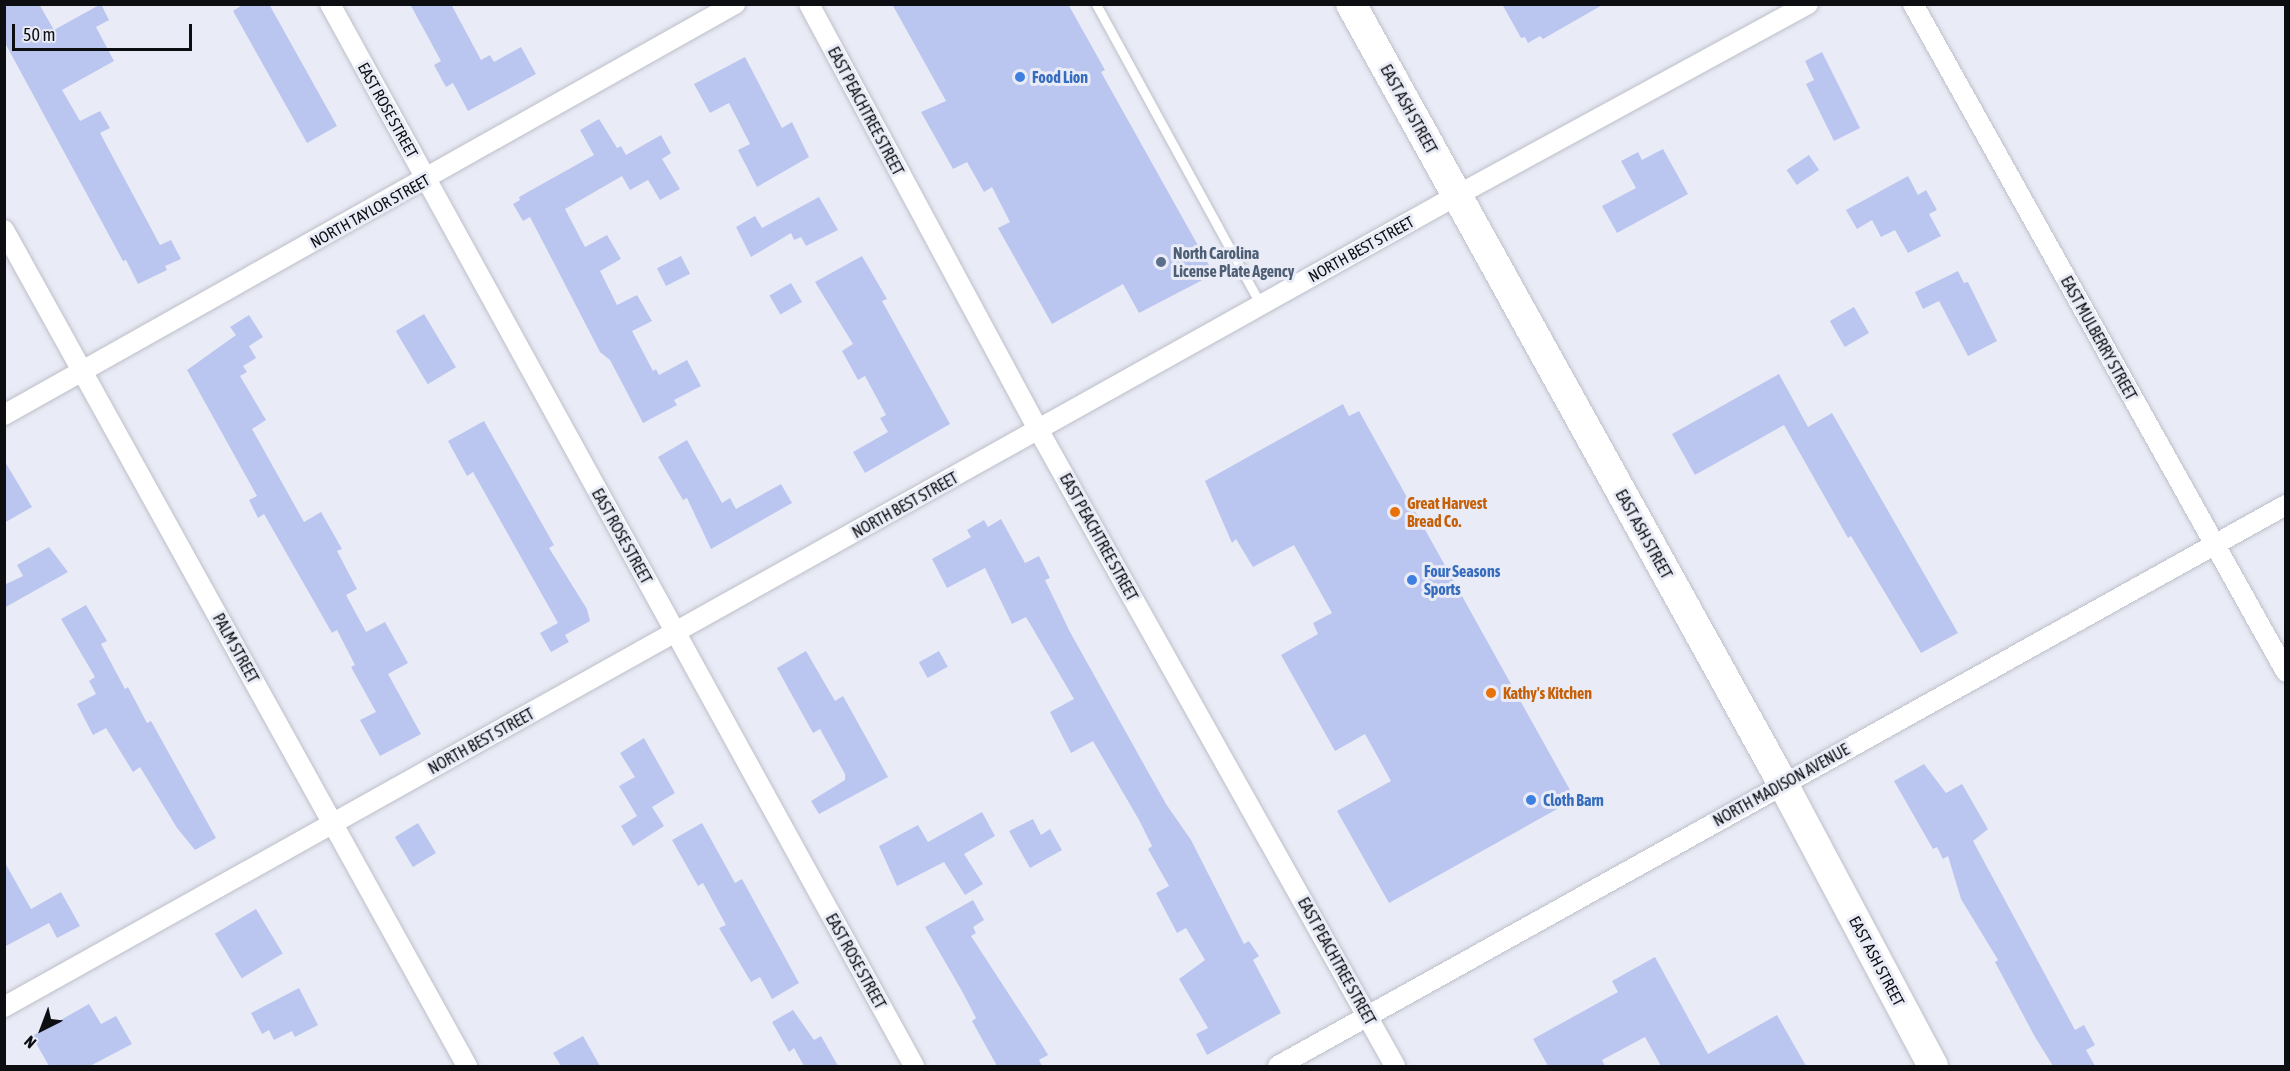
<!DOCTYPE html>
<html>
<head>
<meta charset="utf-8">
<style>
  body { margin:0 }
  #map { position:relative; width:2290px; height:1071px; overflow:hidden; background:#e9ecf6; font-family:"Asap Condensed",sans-serif }
  div>[style] { position:absolute }
  [style*='--x'] { left:calc(var(--x)*1px); top:calc(var(--y)*1px); width:calc(var(--w)*1px); rotate:calc(var(--a)*1deg) }
  .building>* { inset:0; background:#bbc6f0; transform-origin:0 0 }
  .roads { filter:drop-shadow(0 0 2px #bdbfc9) drop-shadow(0 0 2px #bdbfc9) }
  .lane>* { height:9px; margin:-4.5px; padding:0 4.5px; transform-origin:4.5px; border-radius:4.5px; background:#fff }
  .street>* { height:20px; margin:-10px; padding:0 10px; transform-origin:10px; border-radius:10px; background:#fff }
  .primary>* { height:30px; margin:-15px; padding:0 15px; transform-origin:15px; border-radius:15px; background:#fff }
  .dots>* { width:16px; height:16px; translate:-50% -50%; box-sizing:border-box; border:3px solid #e9ecf6; border-radius:50% }
  span { translate:-50% -50%; white-space:nowrap; text-align:center; line-height:1.15; -webkit-text-stroke:6px #e9ecf6; paint-order:stroke }
  .shop-label { font-size:16px; color:#366cbe; font-weight:700 }
  .left { translate:0 -50%; text-align:left }
  .street-label { font-size:16px; color:#0d0e11 }
  .service-label { font-size:16px; color:#4e5e75; font-weight:700 }
  .food-label { font-size:16px; color:#c56008; font-weight:700 }
  .frame { position:absolute; inset:0; border:6px solid #0d0e11; pointer-events:none }
  .north { position:absolute; left:12px; top:999px; width:60px; height:60px; -webkit-text-stroke:4px #e9ecf6; paint-order:stroke; rotate:222deg; font-size:16px; font-weight:700; line-height:24px; text-align:center; color:#0d0e11 }
  .north::after { content:''; display:block; margin:auto; width:21px; height:27px; background:#0d0e11; clip-path:polygon(50% 0,100% 100%,50% 72%,0 100%) }
  .scale { position:absolute; left:12px; top:24px; width:180px; height:27px; box-sizing:border-box; border:3px solid #0d0e11; border-top:0; padding-left:8px; font-size:18px; line-height:21px; white-space:nowrap; color:#0d0e11; -webkit-text-stroke:4px #e9ecf6; paint-order:stroke }
</style>
</head>
<body>
<div id="map">
  <div class="building">
    <i style="clip-path:polygon(4px 4px,39px 4px,54px 30px,101px 4px,109px 20px,96px 27px,114px 61px,62px 90px,80px 121px,100px 111px,110px 128px,100px 133px,160px 245px,171px 240px,181px 259px,165px 266px,167px 270px,138px 284px,126px 260px,123px 261px,4px 41px)"></i>
    <i style="clip-path:polygon(244px 4px,269px 4px,337px 126px,307px 143px,233px 11px)"></i>
    <i style="clip-path:polygon(410px 4px,451px 4px,481px 60px,490px 55px,494px 62px,521px 47px,536px 74px,468px 111px,453px 83px,446px 87px,434px 65px,441px 61px)"></i>
    <i style="clip-path:polygon(892px 4px,1068px 4px,1105px 70px,1101px 72px,1214px 274px,1139px 313px,1123px 284px,1052px 324px,998px 228px,1010px 222px,992px 187px,984px 192px,967px 162px,953px 169px,921px 112px,946px 101px)"></i>
    <i style="clip-path:polygon(1502px 4px,1604px 4px,1543px 39px,1540px 36px,1528px 43px,1525px 37px,1521px 38px)"></i>
    <i style="clip-path:polygon(1822px 52px,1860px 128px,1834px 141px,1806px 84px,1814px 80px,1805px 61px)"></i>
    <i style="clip-path:polygon(745px 57px,782px 128px,792px 122px,809px 157px,757px 187px,738px 150px,750px 144px,729px 103px,710px 113px,694px 84px)"></i>
    <i style="clip-path:polygon(599px 119px,617px 148px,621px 146px,626px 155px,661px 135px,671px 153px,662px 159px,680px 189px,660px 200px,648px 180px,630px 190px,622px 176px,565px 209px,585px 247px,607px 235px,621px 259px,600px 271px,617px 305px,637px 295px,652px 321px,632px 331px,653px 371px,656px 369px,659px 375px,687px 360px,701px 386px,674px 400px,677px 405px,643px 423px,610px 360px,600px 352px,530px 217px,523px 221px,513px 204px,520px 200px,519px 197px,594px 155px,580px 130px)"></i>
    <i style="clip-path:polygon(1663px 149px,1688px 194px,1617px 233px,1602px 206px,1636px 188px,1621px 161px,1638px 152px,1642px 160px)"></i>
    <i style="left:1809px;top:155px;width:18px;height:27px;rotate:56deg"></i>
    <i style="clip-path:polygon(1908px 176px,1918px 195px,1926px 190px,1937px 210px,1929px 214px,1941px 236px,1908px 253px,1895px 230px,1881px 237px,1872px 220px,1857px 229px,1846px 210px)"></i>
    <i style="clip-path:polygon(819px 197px,838px 230px,806px 246px,801px 237px,794px 240px,791px 233px,751px 257px,736px 227px,755px 216px,762px 228px)"></i>
    <i style="left:681px;top:256px;width:20px;height:27px;rotate:63deg"></i>
    <i style="clip-path:polygon(862px 256px,887px 299px,882px 301px,950px 424px,865px 473px,853px 452px,888px 432px,880px 418px,886px 415px,865px 376px,858px 380px,842px 351px,853px 344px,815px 282px)"></i>
    <i style="clip-path:polygon(1958px 271px,1964px 283px,1968px 282px,1997px 341px,1968px 356px,1939px 301px,1923px 309px,1915px 292px)"></i>
    <i style="left:791px;top:283px;width:22px;height:25px;rotate:60deg"></i>
    <i style="left:1854px;top:307px;width:30px;height:28px;rotate:60deg"></i>
    <i style="left:424px;top:314px;width:62px;height:33px;rotate:59deg"></i>
    <i style="clip-path:polygon(249px 315px,263px 337px,249px 346px,256px 358px,243px 366px,247px 372px,240px 376px,266px 420px,252px 429px,304px 522px,321px 512px,342px 549px,337px 551px,357px 589px,346px 595px,366px 632px,385px 622px,408px 663px,388px 674px,421px 734px,380px 756px,360px 720px,376px 712px,351px 667px,355px 665px,337px 630px,332px 633px,264px 514px,258px 518px,249px 500px,257px 496px,187px 370px,236px 335px,230px 327px)"></i>
    <i style="clip-path:polygon(1779px 374px,1808px 427px,1832px 413px,1958px 633px,1921px 653px,1851px 536px,1848px 538px,1784px 425px,1695px 475px,1672px 434px)"></i>
    <i style="clip-path:polygon(1343px 404px,1349px 416px,1359px 411px,1575px 799px,1389px 903px,1337px 811px,1391px 781px,1365px 734px,1335px 751px,1281px 655px,1318px 634px,1313px 623px,1332px 613px,1294px 545px,1253px 567px,1236px 539px,1232px 543px,1205px 481px)"></i>
    <i style="clip-path:polygon(484px 421px,554px 545px,549px 548px,587px 609px,590px 621px,565px 635px,569px 642px,551px 652px,540px 633px,558px 623px,473px 472px,467px 476px,448px 441px)"></i>
    <i style="clip-path:polygon(687px 440px,722px 503px,730px 498px,736px 509px,781px 484px,792px 503px,711px 549px,687px 498px,683px 500px,658px 457px)"></i>
    <i style="clip-path:polygon(4px 460px,32px 507px,4px 523px)"></i>
    <i style="clip-path:polygon(1001px 519px,1025px 563px,1039px 556px,1050px 578px,1045px 580px,1070px 632px,1166px 804px,1191px 840px,1244px 944px,1249px 941px,1259px 956px,1253px 960px,1281px 1013px,1207px 1055px,1196px 1034px,1208px 1028px,1179px 979px,1205px 960px,1186px 928px,1177px 933px,1156px 893px,1169px 886px,1148px 849px,1152px 846px,1139px 820px,1093px 741px,1071px 753px,1050px 712px,1074px 699px,1026px 617px,1012px 624px,985px 568px,947px 588px,932px 559px,971px 537px,967px 530px,984px 520px,988px 527px)"></i>
    <i style="clip-path:polygon(49px 547px,68px 572px,4px 608px,4px 585px,23px 576px,17px 565px)"></i>
    <i style="clip-path:polygon(86px 605px,107px 641px,101px 644px,125px 689px,128px 687px,147px 723px,151px 721px,216px 838px,195px 850px,177px 828px,140px 767px,133px 772px,106px 728px,93px 735px,77px 704px,96px 694px,89px 681px,95px 677px,61px 619px)"></i>
    <i style="clip-path:polygon(806px 651px,835px 701px,843px 696px,888px 777px,819px 814px,811px 801px,845px 780px,845px 774px,820px 729px,813px 733px,777px 668px)"></i>
    <i style="left:939px;top:651px;width:18px;height:23px;rotate:61deg"></i>
    <i style="clip-path:polygon(644px 738px,675px 793px,652px 807px,664px 826px,633px 846px,621px 826px,637px 816px,619px 786px,635px 777px,620px 753px)"></i>
    <i style="clip-path:polygon(1924px 764px,1946px 793px,1962px 784px,1988px 829px,1973px 841px,2075px 1030px,2084px 1025px,2095px 1045px,2086px 1050px,2095px 1066px,2053px 1066px,2035px 1037px,1995px 962px,1998px 960px,1961px 899px,1948px 856px,1943px 859px,1937px 847px,1933px 849px,1894px 781px)"></i>
    <i style="clip-path:polygon(982px 812px,995px 836px,964px 854px,983px 884px,965px 895px,944px 862px,897px 886px,879px 846px,918px 825px,928px 842px)"></i>
    <i style="clip-path:polygon(1033px 819px,1041px 835px,1050px 829px,1062px 850px,1030px 868px,1009px 831px)"></i>
    <i style="left:418px;top:823px;width:35px;height:27px;rotate:59deg"></i>
    <i style="clip-path:polygon(702px 823px,735px 883px,742px 879px,799px 983px,772px 999px,760px 977px,751px 982px,719px 928px,726px 925px,703px 883px,698px 886px,672px 840px)"></i>
    <i style="clip-path:polygon(4px 861px,31px 909px,61px 892px,80px 926px,57px 938px,49px 923px,4px 947px)"></i>
    <i style="clip-path:polygon(973px 900px,984px 920px,973px 927px,976px 933px,971px 936px,1042px 1045px,1048px 1055px,1039px 1060px,1042px 1066px,997px 1066px,972px 1021px,976px 1018px,963px 993px,925px 927px)"></i>
    <i style="left:256px;top:909px;width:52px;height:48px;rotate:59deg"></i>
    <i style="clip-path:polygon(1655px 957px,1708px 1054px,1777px 1015px,1806px 1066px,1661px 1066px,1645px 1037px,1602px 1060px,1605px 1066px,1548px 1066px,1533px 1039px,1618px 992px,1612px 981px)"></i>
    <i style="clip-path:polygon(299px 988px,318px 1025px,295px 1037px,292px 1031px,274px 1040px,269px 1030px,262px 1034px,251px 1013px)"></i>
    <i style="clip-path:polygon(89px 1004px,101px 1024px,116px 1016px,132px 1044px,90px 1066px,49px 1066px,32px 1036px)"></i>
    <i style="clip-path:polygon(793px 1010px,814px 1040px,821px 1036px,838px 1066px,804px 1066px,794px 1048px,789px 1052px,772px 1022px)"></i>
    <i style="clip-path:polygon(583px 1036px,600px 1066px,561px 1066px,553px 1053px)"></i>
  </div>
  <div class="roads">
    <div class="lane">
      <i style="--x:1096;--y:4;--w:344;--a:61.3"></i>
    </div>
    <div class="street">
      <i style="--x:330;--y:4;--w:1212;--a:61.19"></i>
      <i style="--x:809;--y:4;--w:485;--a:61.7"></i>
      <i style="--x:1039;--y:431;--w:728;--a:60.72"></i>
      <i style="--x:1913;--y:4;--w:765;--a:60.82"></i>
      <i style="--x:4;--y:230;--w:956;--a:61.02"></i>
      <i style="--x:4;--y:415;--w:839;--a:-29.35"></i>
      <i style="--x:4;--y:1007;--w:1663;--a:-29.19"></i>
      <i style="--x:1456;--y:196;--w:401;--a:-28.6"></i>
      <i style="--x:1278;--y:1066;--w:1154;--a:-29.1"></i>
    </div>
    <div class="primary">
      <i style="--x:1351;--y:4;--w:892;--a:61.02"></i>
      <i style="--x:1783;--y:784;--w:319;--a:62"></i>
    </div>
  </div>
  <div class="dots">
    <i style="left:1020px;top:77px;background:#3f7fe0"></i>
    <i style="left:1161px;top:262px;background:#5c6f8a"></i>
    <i style="left:1395px;top:512px;background:#e8710a"></i>
    <i style="left:1412px;top:580px;background:#3f7fe0"></i>
    <i style="left:1491px;top:693px;background:#e8710a"></i>
    <i style="left:1531px;top:800px;background:#3f7fe0"></i>
  </div>
  <div class="shop-label">
    <span class="left" style="left:1032px;top:77px">Food Lion</span>
    <span class="left" style="left:1424px;top:580px">Four Seasons<br>Sports</span>
    <span class="left" style="left:1543px;top:800px">Cloth Barn</span>
  </div>
  <div class="street-label">
    <span style="left:1409px;top:109px;rotate:61deg">EAST ASH STREET</span>
    <span style="left:388px;top:110px;rotate:61deg">EAST ROSE STREET</span>
    <span style="left:866px;top:111px;rotate:62deg">EAST PEACHTREE STREET</span>
    <span style="left:370px;top:211px;rotate:-29deg">NORTH TAYLOR STREET</span>
    <span style="left:1361px;top:249px;rotate:-29deg">NORTH BEST STREET</span>
    <span style="left:2099px;top:338px;rotate:61deg">EAST MULBERRY STREET</span>
    <span style="left:905px;top:505px;rotate:-29deg">NORTH BEST STREET</span>
    <span style="left:1644px;top:534px;rotate:61deg">EAST ASH STREET</span>
    <span style="left:622px;top:536px;rotate:61deg">EAST ROSE STREET</span>
    <span style="left:1099px;top:537px;rotate:61deg">EAST PEACHTREE STREET</span>
    <span style="left:236px;top:648px;rotate:61deg">PALM STREET</span>
    <span style="left:481px;top:741px;rotate:-29deg">NORTH BEST STREET</span>
    <span style="left:1781px;top:785px;rotate:-29deg">NORTH MADISON AVENUE</span>
    <span style="left:856px;top:961px;rotate:61deg">EAST ROSE STREET</span>
    <span style="left:1337px;top:961px;rotate:61deg">EAST PEACHTREE STREET</span>
    <span style="left:1877px;top:961px;rotate:62deg">EAST ASH STREET</span>
  </div>
  <div class="service-label">
    <span class="left" style="left:1173px;top:262px">North Carolina<br>License Plate Agency</span>
  </div>
  <div class="food-label">
    <span class="left" style="left:1407px;top:512px">Great Harvest<br>Bread Co.</span>
    <span class="left" style="left:1503px;top:693px">Kathy's Kitchen</span>
  </div>
  <div class="frame"></div>
  <div class="north">N</div>
  <div class="scale">50 m</div>
</div>
</body>
</html>
